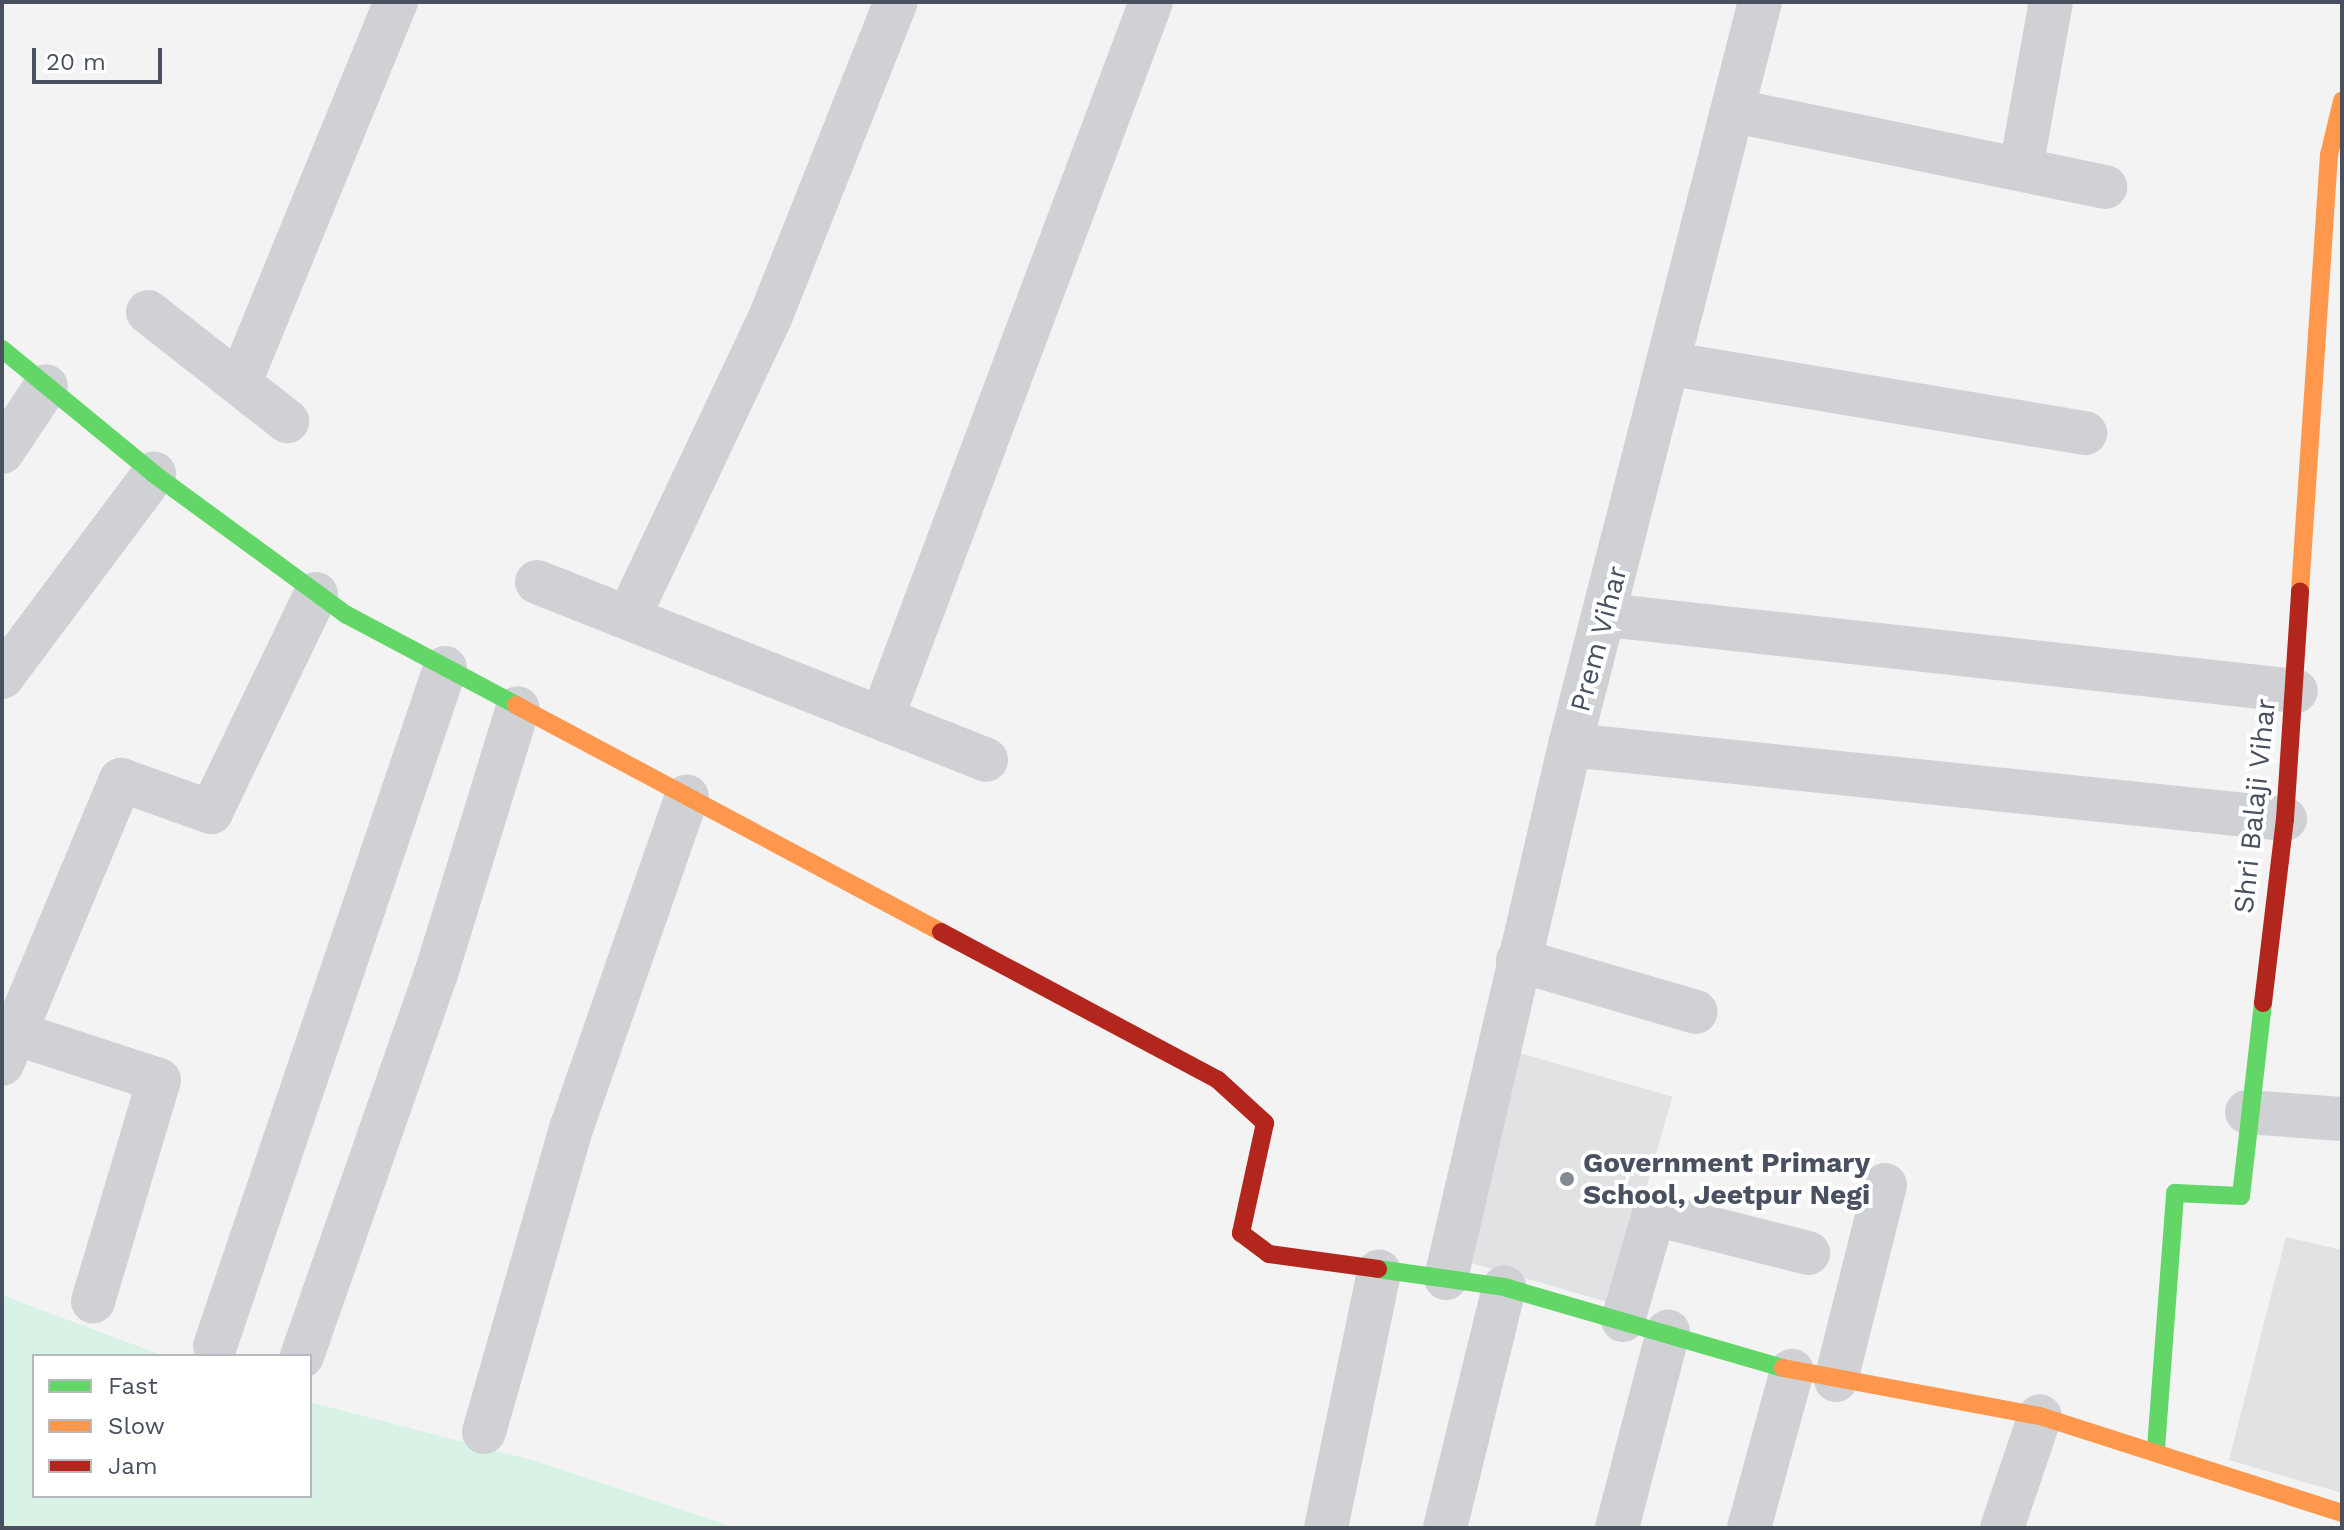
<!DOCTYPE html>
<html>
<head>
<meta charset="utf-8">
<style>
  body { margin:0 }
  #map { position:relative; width:2344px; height:1530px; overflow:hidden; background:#f3f3f3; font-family:"Work Sans",sans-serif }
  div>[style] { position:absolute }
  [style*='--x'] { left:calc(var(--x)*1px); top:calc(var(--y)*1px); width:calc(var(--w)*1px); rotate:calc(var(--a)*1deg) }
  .education>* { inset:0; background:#e1e2e3; transform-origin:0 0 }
  .green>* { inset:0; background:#d8f2e6 }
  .street>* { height:44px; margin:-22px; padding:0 22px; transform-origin:22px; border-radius:22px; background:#cfd1d4 }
  .fast>* { height:18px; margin:-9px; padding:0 9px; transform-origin:9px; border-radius:9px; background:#63d668 }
  .slow>* { height:18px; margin:-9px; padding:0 9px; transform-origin:9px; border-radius:9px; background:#ff974d }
  .jam>* { height:18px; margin:-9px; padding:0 9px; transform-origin:9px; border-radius:9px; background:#b3261e }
  .dots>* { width:22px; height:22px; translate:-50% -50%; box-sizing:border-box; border:4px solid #fff; border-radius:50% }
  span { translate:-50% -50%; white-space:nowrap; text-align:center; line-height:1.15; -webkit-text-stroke:8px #fff; paint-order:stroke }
  .street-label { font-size:28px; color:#495161 }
  .poi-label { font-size:28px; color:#495161; font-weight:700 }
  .left { translate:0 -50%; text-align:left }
  .frame { position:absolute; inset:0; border:4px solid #495161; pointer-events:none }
  .legend { position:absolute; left:32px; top:1354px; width:280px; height:144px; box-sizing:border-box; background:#fff; border:2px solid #b6b9c0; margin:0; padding:10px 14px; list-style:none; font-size:24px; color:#495161 }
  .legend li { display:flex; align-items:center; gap:16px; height:40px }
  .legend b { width:40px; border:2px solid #b6b9c0 }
  .scale { position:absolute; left:32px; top:48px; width:130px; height:36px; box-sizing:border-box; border:4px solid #495161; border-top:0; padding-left:10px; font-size:24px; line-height:28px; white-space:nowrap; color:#495161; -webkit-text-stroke:6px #fff; paint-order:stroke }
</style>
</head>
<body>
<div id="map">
  <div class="education">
    <i style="left:1509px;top:1050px;width:170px;height:215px;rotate:16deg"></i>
    <i style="clip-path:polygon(2286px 1237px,2342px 1250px,2342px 1493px,2229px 1460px)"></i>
  </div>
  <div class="green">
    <i style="clip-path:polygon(2px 1295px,164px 1356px,34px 1356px,34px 1496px,310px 1496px,310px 1402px,532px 1460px,736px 1528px,2px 1528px)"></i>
  </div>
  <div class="street">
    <i style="--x:1735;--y:111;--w:378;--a:11.6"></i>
    <i style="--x:2021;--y:168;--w:169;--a:-79.8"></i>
    <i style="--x:148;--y:312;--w:177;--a:38.1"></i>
    <i style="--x:1672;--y:364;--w:419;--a:9.5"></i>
    <i style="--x:240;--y:382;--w:411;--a:-67.7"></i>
    <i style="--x:2;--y:452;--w:79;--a:-56.3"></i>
    <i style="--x:537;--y:582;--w:483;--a:21.6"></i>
    <i style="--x:630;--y:614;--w:327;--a:-64.7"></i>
    <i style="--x:770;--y:318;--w:340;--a:-68.3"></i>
    <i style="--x:1606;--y:615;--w:694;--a:6.29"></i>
    <i style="--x:2;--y:677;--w:254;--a:-53.2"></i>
    <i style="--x:882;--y:718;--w:765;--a:-69.41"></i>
    <i style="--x:1570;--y:745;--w:719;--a:5.91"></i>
    <i style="--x:1518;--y:960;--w:185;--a:16.3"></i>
    <i style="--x:15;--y:1033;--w:151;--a:18.1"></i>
    <i style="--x:159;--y:1080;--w:231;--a:106.6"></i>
    <i style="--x:2;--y:1064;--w:308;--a:-67.3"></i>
    <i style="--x:121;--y:780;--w:96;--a:19.6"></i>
    <i style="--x:211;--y:812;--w:242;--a:-64.3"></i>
    <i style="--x:2247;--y:1112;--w:95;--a:4.2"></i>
    <i style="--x:1446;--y:1278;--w:547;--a:-76.9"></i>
    <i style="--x:1570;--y:745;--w:767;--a:-75.66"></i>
    <i style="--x:1623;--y:1320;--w:110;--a:-73.7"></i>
    <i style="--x:1654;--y:1214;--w:159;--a:14.2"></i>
    <i style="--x:215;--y:1346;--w:716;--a:-71.26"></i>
    <i style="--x:302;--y:1356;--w:405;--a:-70.7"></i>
    <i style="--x:436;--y:974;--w:278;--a:-72.9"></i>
    <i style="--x:1836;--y:1380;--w:201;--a:-75.9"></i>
    <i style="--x:484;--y:1432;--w:318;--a:-74"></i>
    <i style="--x:572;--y:1126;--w:349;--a:-70.8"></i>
    <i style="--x:1326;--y:1528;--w:262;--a:-78.3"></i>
    <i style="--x:1445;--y:1528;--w:248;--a:-76.2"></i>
    <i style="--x:1617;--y:1528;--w:203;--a:-75.4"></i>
    <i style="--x:1749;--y:1528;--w:163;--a:-74.7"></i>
    <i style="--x:2002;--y:1528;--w:118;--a:-71.3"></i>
  </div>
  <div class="fast">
    <i style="--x:2;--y:349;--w:197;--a:39.4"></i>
    <i style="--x:154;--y:474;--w:239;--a:36.2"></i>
    <i style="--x:347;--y:615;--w:191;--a:28"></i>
    <i style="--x:1378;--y:1269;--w:127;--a:8.1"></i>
    <i style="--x:1504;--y:1287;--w:291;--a:16.2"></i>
    <i style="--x:2156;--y:1448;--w:256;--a:-85.7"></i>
    <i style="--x:2175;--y:1193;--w:66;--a:2.6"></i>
    <i style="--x:2241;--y:1196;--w:194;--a:-83.5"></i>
  </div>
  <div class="slow">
    <i style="--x:2300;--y:591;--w:437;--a:-86.2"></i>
    <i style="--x:2329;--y:155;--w:56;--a:-76.5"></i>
    <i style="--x:516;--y:705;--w:482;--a:28.1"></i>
    <i style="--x:1783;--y:1368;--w:261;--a:10.6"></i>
    <i style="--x:2040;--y:1416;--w:317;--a:17.8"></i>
  </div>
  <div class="jam">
    <i style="--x:941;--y:932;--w:314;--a:28.1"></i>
    <i style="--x:1218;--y:1080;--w:64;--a:42.5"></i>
    <i style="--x:1265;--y:1123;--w:113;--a:102.3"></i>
    <i style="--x:1241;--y:1233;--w:35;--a:37"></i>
    <i style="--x:1269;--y:1254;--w:110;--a:7.8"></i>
    <i style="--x:2263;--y:1003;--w:185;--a:-83.2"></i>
    <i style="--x:2285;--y:819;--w:228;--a:-86.2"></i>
  </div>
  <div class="dots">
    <i style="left:1567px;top:1179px;background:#848a94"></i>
  </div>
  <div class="street-label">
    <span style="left:1599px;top:639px;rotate:-75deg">Prem Vihar</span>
    <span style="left:2255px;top:806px;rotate:-84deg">Shri Balaji Vihar</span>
  </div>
  <div class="poi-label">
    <span class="left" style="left:1583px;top:1179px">Government Primary<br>School, Jeetpur Negi</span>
  </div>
  <div class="frame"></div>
  <ul class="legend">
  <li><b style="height:10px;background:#63d668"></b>Fast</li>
  <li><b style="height:10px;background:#ff974d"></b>Slow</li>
  <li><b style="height:10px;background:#b3261e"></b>Jam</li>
  </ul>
  <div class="scale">20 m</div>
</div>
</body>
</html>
